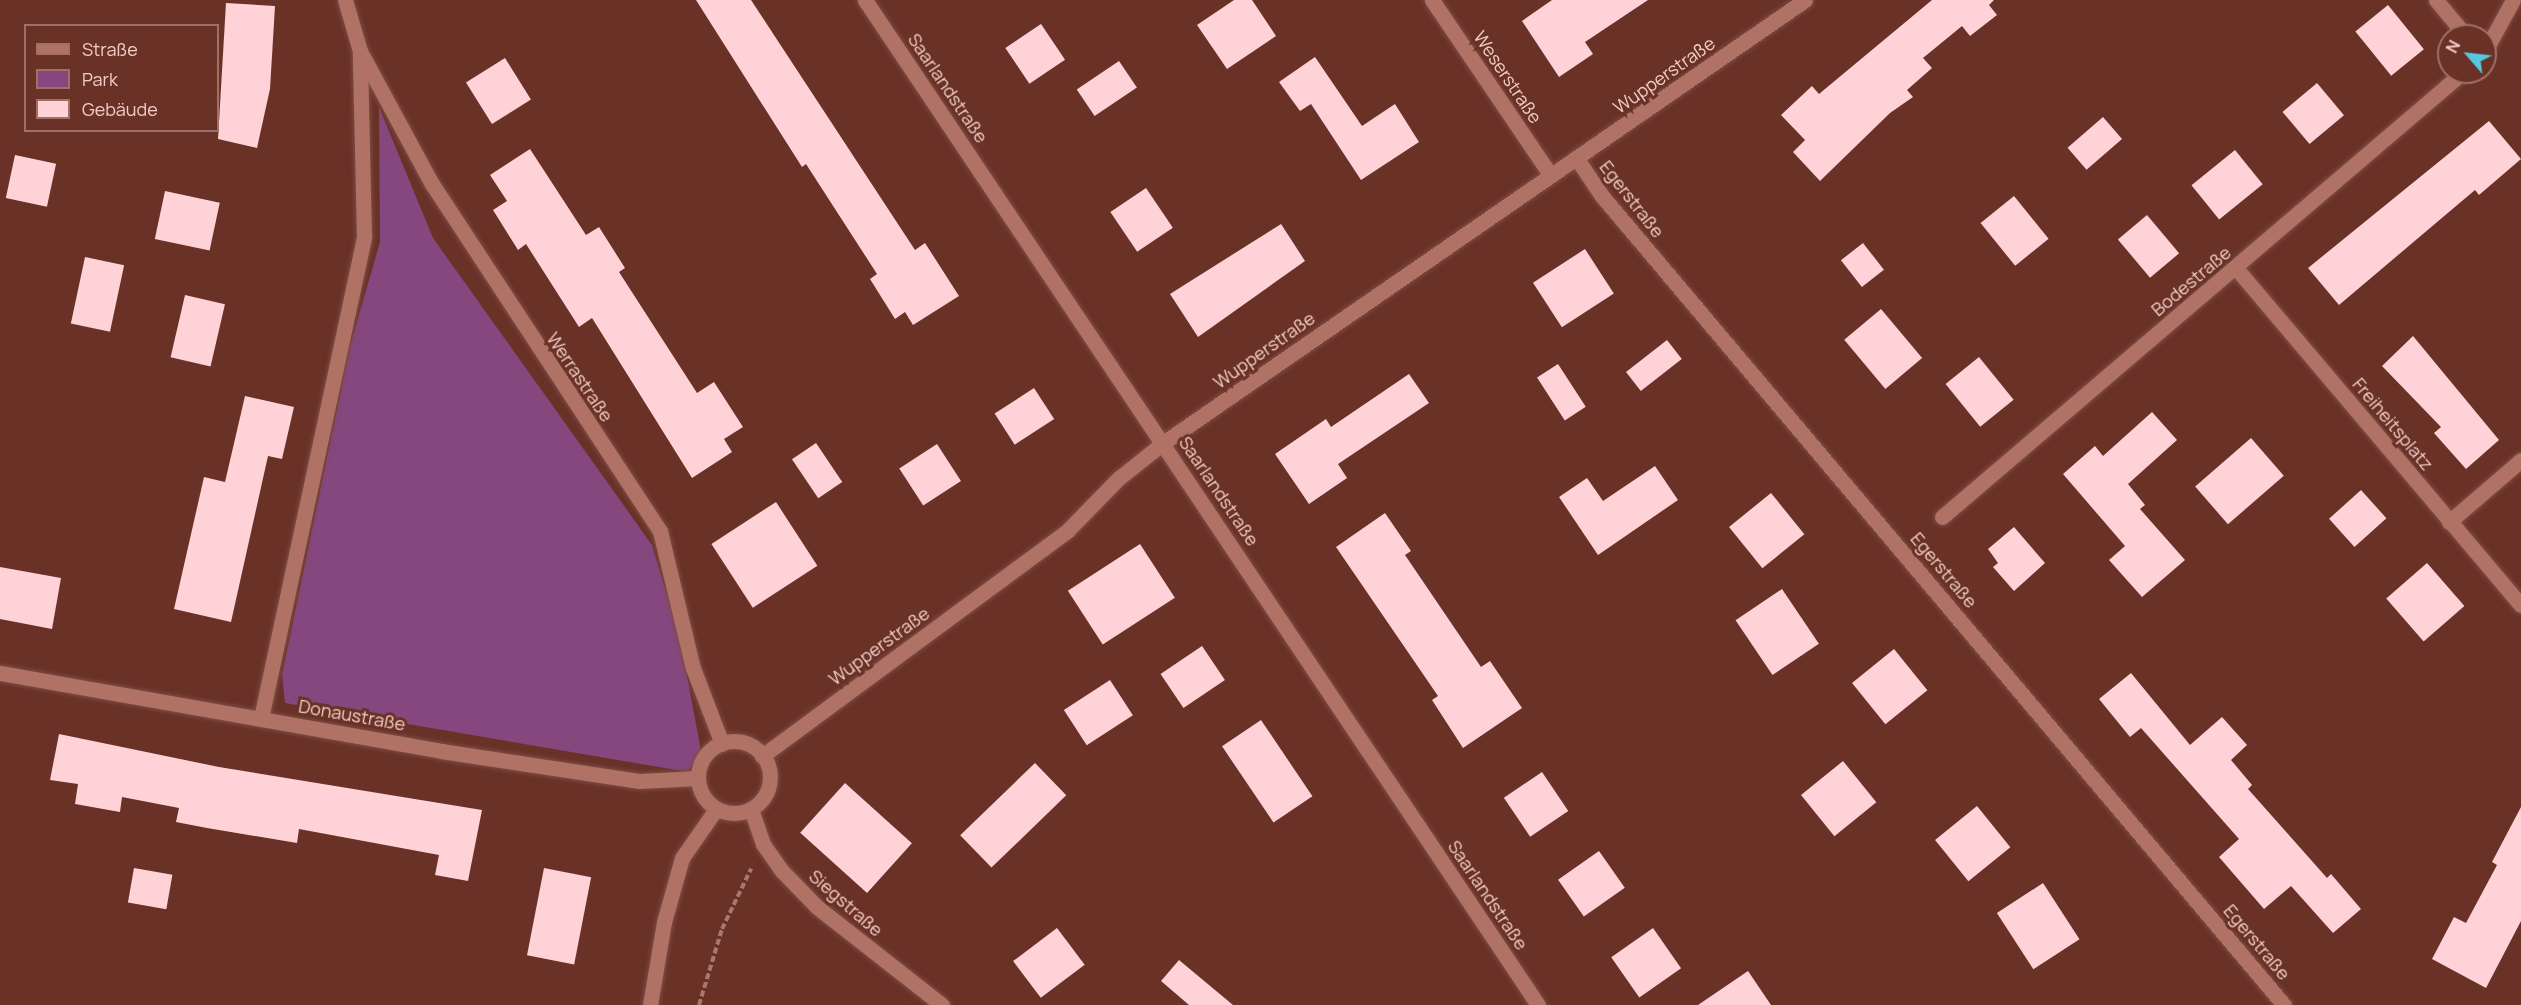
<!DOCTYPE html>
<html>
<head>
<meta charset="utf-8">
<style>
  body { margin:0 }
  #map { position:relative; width:2521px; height:1005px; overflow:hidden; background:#6a3127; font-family:Manrope,sans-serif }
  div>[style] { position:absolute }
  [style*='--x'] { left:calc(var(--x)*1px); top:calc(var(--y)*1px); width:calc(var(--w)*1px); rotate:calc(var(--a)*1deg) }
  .green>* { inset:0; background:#86477f }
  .building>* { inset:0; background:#fed2d7; transform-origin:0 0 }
  .path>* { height:4px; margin-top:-2px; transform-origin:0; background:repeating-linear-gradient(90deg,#a7786f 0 6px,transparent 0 9px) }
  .roads { filter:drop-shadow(0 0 2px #7d4d45) drop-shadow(0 0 2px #7d4d45) }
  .minor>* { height:15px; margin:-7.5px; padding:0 7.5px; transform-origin:7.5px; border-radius:7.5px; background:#b17266 }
  .minor>.ring { margin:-7.5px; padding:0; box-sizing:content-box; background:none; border:15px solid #b17266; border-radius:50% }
  span { translate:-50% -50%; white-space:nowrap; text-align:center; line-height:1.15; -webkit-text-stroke:6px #6a3127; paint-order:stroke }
  .street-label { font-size:18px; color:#f0ccc5 }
  .legend { position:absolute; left:24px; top:24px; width:195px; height:108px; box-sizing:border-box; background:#6a3127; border:2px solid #a06f66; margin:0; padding:8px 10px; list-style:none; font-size:18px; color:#f0ccc5 }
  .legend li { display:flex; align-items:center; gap:12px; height:30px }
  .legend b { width:30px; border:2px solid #a06f66 }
  .north { position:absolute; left:2437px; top:24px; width:60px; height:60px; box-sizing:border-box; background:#6a3127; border:2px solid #a06f66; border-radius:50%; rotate:298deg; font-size:16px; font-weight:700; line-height:24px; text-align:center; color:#f0ccc5 }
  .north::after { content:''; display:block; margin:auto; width:21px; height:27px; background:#55cadf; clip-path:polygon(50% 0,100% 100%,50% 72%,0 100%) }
</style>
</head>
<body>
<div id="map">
  <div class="green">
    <i style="clip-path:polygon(379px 107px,433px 238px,652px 545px,680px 638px,701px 751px,688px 772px,285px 703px,282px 675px,350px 346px,380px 242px)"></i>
  </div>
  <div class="building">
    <i style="clip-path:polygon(696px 0,751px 0,915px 250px,925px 243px,959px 296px,913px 325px,905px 312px,895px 319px,870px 279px,877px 274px,806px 164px,802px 167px)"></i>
    <i style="clip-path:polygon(1234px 0,1252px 0,1276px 36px,1227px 69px,1197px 25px)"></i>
    <i style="clip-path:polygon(1552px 0,1648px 0,1585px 42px,1593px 54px,1559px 77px,1522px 21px)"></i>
    <i style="clip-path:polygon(1932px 0,1994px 0,1989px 5px,1997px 15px,1970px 36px,1962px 26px,1923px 58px,1932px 68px,1907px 90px,1913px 97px,1890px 113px,1820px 181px,1793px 152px,1805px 140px,1781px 115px,1812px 86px,1819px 94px)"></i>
    <i style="clip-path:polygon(226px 3px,275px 6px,270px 89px,257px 148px,218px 139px)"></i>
    <i style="left:2388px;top:5px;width:57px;height:42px;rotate:51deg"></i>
    <i style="left:1041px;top:24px;width:43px;height:43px;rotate:56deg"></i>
    <i style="clip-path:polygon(1315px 57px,1362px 126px,1395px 104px,1419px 142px,1361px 180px,1311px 104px,1300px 111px,1279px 82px)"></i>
    <i style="left:505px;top:58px;width:49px;height:46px;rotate:58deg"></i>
    <i style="left:1119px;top:61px;width:32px;height:51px;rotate:56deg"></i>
    <i style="left:2317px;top:83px;width:42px;height:45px;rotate:50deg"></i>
    <i style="left:2103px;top:117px;width:29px;height:47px;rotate:49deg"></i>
    <i style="clip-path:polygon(2489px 121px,2521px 159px,2479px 195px,2475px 190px,2339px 305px,2308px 268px)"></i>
    <i style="clip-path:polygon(530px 149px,586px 235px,599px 227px,625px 268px,619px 272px,697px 393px,714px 382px,743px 427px,724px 439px,732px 452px,692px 478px,592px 318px,579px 327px,526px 244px,518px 250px,493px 210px,507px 201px,490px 175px)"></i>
    <i style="left:2235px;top:150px;width:44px;height:56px;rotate:51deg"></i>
    <i style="left:15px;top:155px;width:42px;height:44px;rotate:12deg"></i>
    <i style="left:1146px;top:188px;width:48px;height:43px;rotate:56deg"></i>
    <i style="left:165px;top:191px;width:56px;height:49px;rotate:12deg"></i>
    <i style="left:2014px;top:196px;width:55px;height:43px;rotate:51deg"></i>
    <i style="left:2147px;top:215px;width:50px;height:38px;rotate:50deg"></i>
    <i style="clip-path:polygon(1281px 224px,1305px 261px,1198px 337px,1170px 294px)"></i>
    <i style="left:1863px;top:243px;width:34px;height:28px;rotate:52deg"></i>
    <i style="left:1585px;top:249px;width:53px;height:62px;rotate:57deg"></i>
    <i style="left:85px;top:257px;width:40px;height:68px;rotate:12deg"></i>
    <i style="left:185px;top:295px;width:41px;height:64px;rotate:13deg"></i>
    <i style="left:1881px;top:309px;width:64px;height:48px;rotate:50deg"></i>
    <i style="clip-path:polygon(2413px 336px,2499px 440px,2466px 469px,2434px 433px,2441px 427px,2382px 366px)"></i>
    <i style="left:1667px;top:340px;width:24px;height:52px;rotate:52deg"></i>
    <i style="left:1979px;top:357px;width:55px;height:43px;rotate:51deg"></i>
    <i style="left:1558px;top:364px;width:51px;height:25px;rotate:57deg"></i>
    <i style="clip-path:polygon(1409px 374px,1429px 403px,1338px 464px,1347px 478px,1309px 504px,1275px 454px,1326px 419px,1331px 427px)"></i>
    <i style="left:1034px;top:388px;width:37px;height:47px;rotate:57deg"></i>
    <i style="clip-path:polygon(245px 396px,294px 407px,282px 459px,268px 456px,231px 622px,174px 609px,204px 477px,225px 482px)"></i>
    <i style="clip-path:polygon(2152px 412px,2177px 440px,2128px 484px,2145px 505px,2140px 509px,2185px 560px,2142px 597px,2109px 560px,2125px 546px,2063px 474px,2095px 446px,2103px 456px)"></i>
    <i style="left:2251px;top:438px;width:50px;height:74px;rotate:49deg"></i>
    <i style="left:816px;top:443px;width:47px;height:29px;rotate:56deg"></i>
    <i style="left:937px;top:444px;width:44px;height:45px;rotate:57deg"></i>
    <i style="clip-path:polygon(1655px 466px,1678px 500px,1598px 555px,1559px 497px,1587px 478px,1603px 501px)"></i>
    <i style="left:2361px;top:490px;width:38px;height:43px;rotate:48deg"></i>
    <i style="left:1771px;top:493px;width:53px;height:54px;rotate:51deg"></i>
    <i style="left:776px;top:502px;width:76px;height:77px;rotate:57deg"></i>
    <i style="clip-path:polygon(1385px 513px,1411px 551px,1405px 555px,1481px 667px,1490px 661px,1522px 708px,1463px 748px,1432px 700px,1438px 696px,1336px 547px)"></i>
    <i style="clip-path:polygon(2014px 527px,2045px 563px,2014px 591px,1993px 567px,1998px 563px,1988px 549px)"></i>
    <i style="left:1140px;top:544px;width:64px;height:86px;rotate:57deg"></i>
    <i style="left:2427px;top:563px;width:57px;height:54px;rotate:49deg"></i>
    <i style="clip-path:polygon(0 567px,61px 578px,52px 629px,0 619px)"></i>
    <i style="left:1782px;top:589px;width:66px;height:56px;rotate:56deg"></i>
    <i style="left:1202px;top:646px;width:41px;height:50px;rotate:56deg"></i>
    <i style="left:1894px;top:649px;width:53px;height:54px;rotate:51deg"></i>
    <i style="clip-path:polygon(2131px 673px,2190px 745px,2222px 717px,2247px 745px,2231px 760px,2252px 785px,2248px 789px,2327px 878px,2331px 874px,2361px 909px,2333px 933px,2291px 886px,2264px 909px,2219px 857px,2239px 839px,2141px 728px,2130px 737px,2099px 699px)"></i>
    <i style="left:1110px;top:680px;width:42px;height:55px;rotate:57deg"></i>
    <i style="left:1261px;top:720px;width:92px;height:47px;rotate:56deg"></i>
    <i style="clip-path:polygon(59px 734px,219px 767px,482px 810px,468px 881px,435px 875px,439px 855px,299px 829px,297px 843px,207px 828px,176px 822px,179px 808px,122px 797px,120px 812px,75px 804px,78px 784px,50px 780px)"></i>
    <i style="left:1843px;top:761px;width:53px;height:54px;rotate:51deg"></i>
    <i style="left:1035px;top:763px;width:45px;height:104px;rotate:46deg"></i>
    <i style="left:1542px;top:772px;width:47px;height:46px;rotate:56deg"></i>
    <i style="left:845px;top:783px;width:90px;height:67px;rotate:42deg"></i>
    <i style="left:1977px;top:806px;width:53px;height:54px;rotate:51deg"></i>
    <i style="clip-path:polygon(2521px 807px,2521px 921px,2486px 988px,2432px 959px,2454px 917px,2466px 923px,2497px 865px,2492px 862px)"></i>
    <i style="left:1599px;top:851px;width:45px;height:50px;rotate:55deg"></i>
    <i style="left:134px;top:868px;width:39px;height:35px;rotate:10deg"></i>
    <i style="left:544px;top:868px;width:48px;height:89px;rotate:11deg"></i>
    <i style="left:2043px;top:883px;width:67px;height:55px;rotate:57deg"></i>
    <i style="left:1057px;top:928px;width:46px;height:55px;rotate:53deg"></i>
    <i style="left:1653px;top:928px;width:49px;height:51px;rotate:55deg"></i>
    <i style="clip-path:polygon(1179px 960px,1233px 1005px,1189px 1005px,1161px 981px)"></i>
    <i style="clip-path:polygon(1748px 971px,1771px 1005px,1698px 1005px)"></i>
  </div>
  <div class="path">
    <i style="--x:699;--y:1005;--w:79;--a:-73.2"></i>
    <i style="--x:722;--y:929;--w:67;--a:-64.2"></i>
  </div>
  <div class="roads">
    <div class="minor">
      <i style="--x:345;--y:0;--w:53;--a:73.6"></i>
      <i style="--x:360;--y:51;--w:151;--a:61.6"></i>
      <i style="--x:432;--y:184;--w:415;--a:56.7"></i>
      <i style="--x:660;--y:531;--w:141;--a:76.5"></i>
      <i style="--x:693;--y:668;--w:81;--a:69.1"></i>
      <i style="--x:865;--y:0;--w:1210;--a:56.19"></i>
      <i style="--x:1432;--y:0;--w:212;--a:55.9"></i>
      <i style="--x:2436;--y:0;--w:47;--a:50.2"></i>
      <i style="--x:2485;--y:51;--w:58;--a:-61.2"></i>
      <i style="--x:1577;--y:159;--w:45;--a:56"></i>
      <i style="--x:1602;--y:196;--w:1058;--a:49.87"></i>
      <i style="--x:2236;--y:268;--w:441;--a:49.8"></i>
      <i style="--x:1942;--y:517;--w:685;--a:-40.5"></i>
      <i style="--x:2449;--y:522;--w:95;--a:-40.7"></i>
      <i style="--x:0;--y:673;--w:448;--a:10"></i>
      <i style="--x:441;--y:751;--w:201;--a:8.6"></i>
      <i style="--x:640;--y:781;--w:58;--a:-3"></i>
      <i style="--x:261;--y:718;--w:492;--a:-77.9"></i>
      <i style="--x:364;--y:237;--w:183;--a:-91.3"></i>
      <i class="ring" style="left:698px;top:741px;width:57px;height:57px"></i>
      <i style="--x:762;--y:756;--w:380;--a:-36.4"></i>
      <i style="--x:1068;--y:530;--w:73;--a:-45.6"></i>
      <i style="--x:1119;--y:478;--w:56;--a:-38.5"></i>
      <i style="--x:1163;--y:443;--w:780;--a:-34.61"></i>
      <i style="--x:751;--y:809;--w:37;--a:71"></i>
      <i style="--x:763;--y:844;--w:33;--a:55"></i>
      <i style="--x:782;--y:871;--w:50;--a:45.8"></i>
      <i style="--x:817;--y:907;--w:159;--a:38.1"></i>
      <i style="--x:650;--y:1005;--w:84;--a:-80.4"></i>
      <i style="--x:664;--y:922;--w:66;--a:-74.3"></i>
      <i style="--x:682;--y:858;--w:60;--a:-55.2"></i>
    </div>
  </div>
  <div class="street-label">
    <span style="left:1664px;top:75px;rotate:-35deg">Wupperstraße</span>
    <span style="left:1508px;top:77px;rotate:56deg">Weserstraße</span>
    <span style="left:948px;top:88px;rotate:56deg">Saarlandstraße</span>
    <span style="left:1632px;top:199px;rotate:52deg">Egerstraße</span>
    <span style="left:2191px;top:281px;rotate:-40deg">Bodestraße</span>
    <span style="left:1264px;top:350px;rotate:-35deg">Wupperstraße</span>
    <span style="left:580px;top:377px;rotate:56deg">Werrastraße</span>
    <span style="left:2393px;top:424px;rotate:50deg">Freiheitsplatz</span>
    <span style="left:1219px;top:491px;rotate:56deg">Saarlandstraße</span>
    <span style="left:1944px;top:570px;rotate:50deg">Egerstraße</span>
    <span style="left:879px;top:646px;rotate:-36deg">Wupperstraße</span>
    <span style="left:352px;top:715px;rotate:10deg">Donaustraße</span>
    <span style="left:1488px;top:895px;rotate:56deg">Saarlandstraße</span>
    <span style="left:846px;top:903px;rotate:41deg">Siegstraße</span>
    <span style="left:2257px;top:942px;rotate:50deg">Egerstraße</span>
  </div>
  <ul class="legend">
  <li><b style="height:8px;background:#b17266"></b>Straße</li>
  <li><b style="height:16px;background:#86477f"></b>Park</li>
  <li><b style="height:16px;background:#fed2d7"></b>Gebäude</li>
  </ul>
  <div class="north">N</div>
</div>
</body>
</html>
